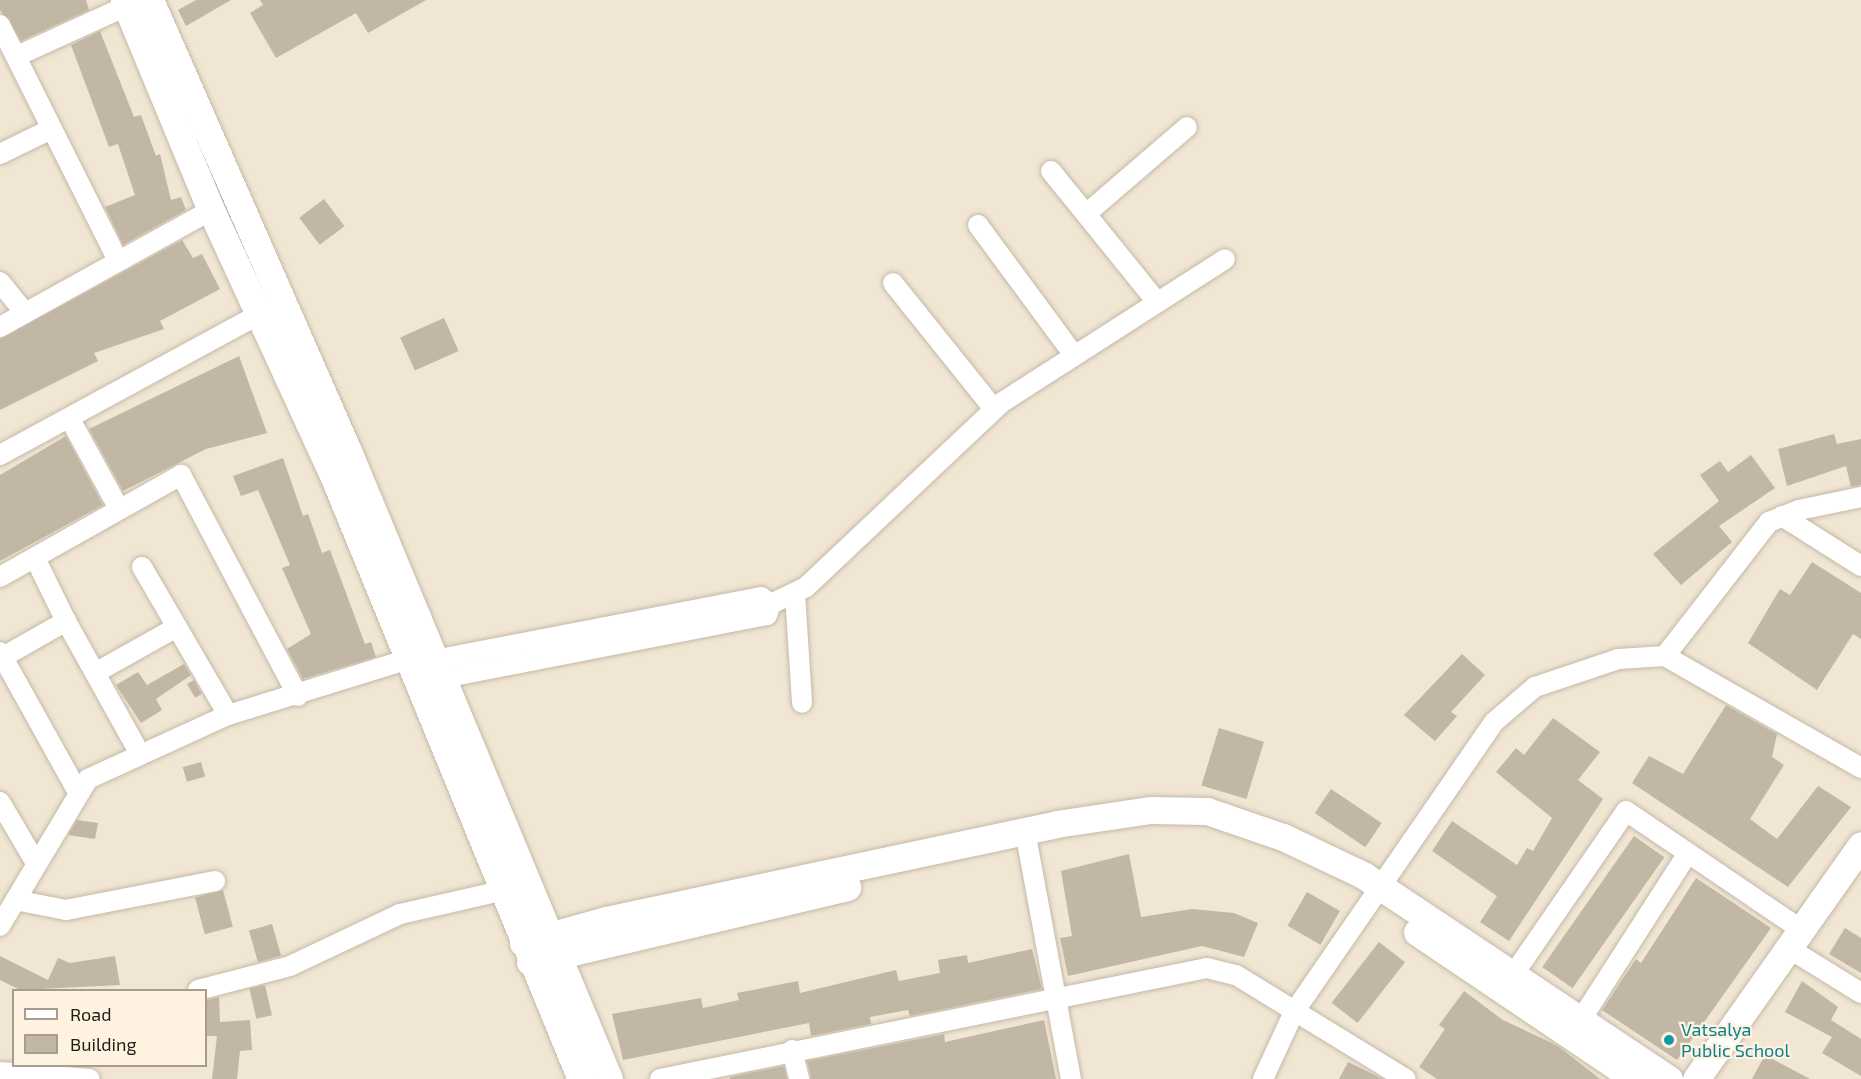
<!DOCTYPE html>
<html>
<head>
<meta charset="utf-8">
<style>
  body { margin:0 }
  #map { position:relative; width:1861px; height:1079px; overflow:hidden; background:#f1e5d3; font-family:"Exo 2",sans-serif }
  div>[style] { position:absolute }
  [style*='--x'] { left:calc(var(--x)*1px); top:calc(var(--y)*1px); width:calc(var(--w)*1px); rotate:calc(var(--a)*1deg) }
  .building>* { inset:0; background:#c2b6a5; transform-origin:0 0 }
  .roads { filter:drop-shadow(0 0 2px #c5b9a7) drop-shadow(0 0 2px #c5b9a7) }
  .street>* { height:20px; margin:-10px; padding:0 10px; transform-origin:10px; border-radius:10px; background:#fff }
  .secondary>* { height:27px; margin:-13.5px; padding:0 13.5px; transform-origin:13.5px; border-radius:13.5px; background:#fff }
  .dots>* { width:16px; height:16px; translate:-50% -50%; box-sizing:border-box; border:3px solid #fff2e0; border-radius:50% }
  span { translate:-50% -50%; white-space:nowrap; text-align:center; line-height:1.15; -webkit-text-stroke:4.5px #fff2e0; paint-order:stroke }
  .culture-label { font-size:18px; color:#0d838f }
  .left { translate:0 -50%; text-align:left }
  .legend { position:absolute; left:12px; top:989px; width:195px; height:78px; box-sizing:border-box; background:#fff2e0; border:2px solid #a69d8f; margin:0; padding:8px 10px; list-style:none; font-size:18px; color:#211d16 }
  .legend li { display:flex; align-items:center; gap:12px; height:30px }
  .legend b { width:30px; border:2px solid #a69d8f }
</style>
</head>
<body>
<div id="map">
  <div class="building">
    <i style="clip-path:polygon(0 0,86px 0,89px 10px,21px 41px,0 10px)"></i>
    <i style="clip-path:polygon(196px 0,231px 0,186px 26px,178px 10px)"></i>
    <i style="clip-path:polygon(260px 0,426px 0,368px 33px,356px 13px,276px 58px,250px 13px,263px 5px)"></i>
    <i style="clip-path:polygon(100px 31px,134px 117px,141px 115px,156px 156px,160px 154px,171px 200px,181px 197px,186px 210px,123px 245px,105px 207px,135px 195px,118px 144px,109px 147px,71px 45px)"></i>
    <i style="left:324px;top:199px;width:34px;height:31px;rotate:53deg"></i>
    <i style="clip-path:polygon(182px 240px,193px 258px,202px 254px,220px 289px,160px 321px,164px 329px,94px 353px,98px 361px,0 410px,0 339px)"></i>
    <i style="left:444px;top:318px;width:36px;height:48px;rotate:66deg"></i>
    <i style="clip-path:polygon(239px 356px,267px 433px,206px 449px,123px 491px,89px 429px)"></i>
    <i style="clip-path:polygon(1834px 434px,1837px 444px,1861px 439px,1861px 485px,1851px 487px,1846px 466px,1787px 486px,1778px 449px)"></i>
    <i style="clip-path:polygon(66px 436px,103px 505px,0 561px,0 475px)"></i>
    <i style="clip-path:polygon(1751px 455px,1775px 488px,1719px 526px,1732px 542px,1681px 585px,1653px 554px,1719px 501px,1700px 475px,1720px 461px,1728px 472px)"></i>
    <i style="clip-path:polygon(283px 458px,303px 516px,308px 514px,322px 553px,330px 550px,365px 644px,371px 642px,376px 657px,303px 679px,287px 649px,311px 634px,282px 568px,290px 565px,258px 490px,241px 496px,233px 476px)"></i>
    <i style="clip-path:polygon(1812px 562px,1861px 593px,1861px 639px,1853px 634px,1817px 690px,1748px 643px,1780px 589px,1790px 595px)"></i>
    <i style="clip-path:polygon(1462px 654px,1485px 675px,1451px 712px,1457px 716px,1435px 741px,1404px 715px)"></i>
    <i style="clip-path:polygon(184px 664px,191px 675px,156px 699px,162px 710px,141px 723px,116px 685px,138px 672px,147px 685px)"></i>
    <i style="left:194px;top:680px;width:16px;height:8px;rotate:60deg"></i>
    <i style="clip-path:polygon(1726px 705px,1777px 734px,1772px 757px,1784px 765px,1750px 819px,1777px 839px,1818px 786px,1851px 807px,1788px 887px,1632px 783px,1649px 756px,1683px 774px)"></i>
    <i style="clip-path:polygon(1553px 718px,1600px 752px,1578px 780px,1603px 799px,1509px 941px,1480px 922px,1497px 896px,1432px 851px,1452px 821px,1517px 865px,1527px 848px,1533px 851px,1552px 818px,1496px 772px,1516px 748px,1524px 755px)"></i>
    <i style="left:1219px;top:728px;width:47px;height:60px;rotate:17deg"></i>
    <i style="left:201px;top:762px;width:15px;height:19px;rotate:74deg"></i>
    <i style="left:1331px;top:789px;width:61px;height:29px;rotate:34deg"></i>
    <i style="clip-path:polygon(77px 820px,98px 823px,95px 839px,68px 835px)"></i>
    <i style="left:1634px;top:836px;width:37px;height:160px;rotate:35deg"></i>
    <i style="clip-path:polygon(1129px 854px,1141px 917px,1192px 909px,1234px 913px,1258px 923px,1244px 957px,1202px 946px,1068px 976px,1060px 938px,1072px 936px,1061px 871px)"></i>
    <i style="clip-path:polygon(1696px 878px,1771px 928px,1677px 1060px,1602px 1010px,1636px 959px,1641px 963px)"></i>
    <i style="left:223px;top:890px;width:38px;height:29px;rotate:75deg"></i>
    <i style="left:1307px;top:892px;width:38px;height:39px;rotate:30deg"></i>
    <i style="left:272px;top:924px;width:33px;height:24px;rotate:74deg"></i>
    <i style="clip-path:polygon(1845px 928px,1861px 938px,1861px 973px,1829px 954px)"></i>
    <i style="left:1379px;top:942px;width:33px;height:77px;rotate:38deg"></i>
    <i style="clip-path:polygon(1032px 949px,1042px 989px,910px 1016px,908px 1010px,870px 1017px,871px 1024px,811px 1036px,809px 1023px,623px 1060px,612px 1014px,701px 998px,703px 1008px,739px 1000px,737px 993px,798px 981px,800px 993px,896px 970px,899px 981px,940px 973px,938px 960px,967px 955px,968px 963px)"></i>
    <i style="clip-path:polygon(0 956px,48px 980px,58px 958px,70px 963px,115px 956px,120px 985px,20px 990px,0 980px)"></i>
    <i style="clip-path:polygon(1802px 981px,1838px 1007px,1831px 1020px,1861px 1039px,1861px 1076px,1822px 1053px,1832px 1037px,1785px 1012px)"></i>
    <i style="left:265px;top:985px;width:31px;height:16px;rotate:77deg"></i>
    <i style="clip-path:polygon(1464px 991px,1503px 1020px,1558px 1046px,1600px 1079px,1437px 1079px,1419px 1067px,1445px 1029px,1439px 1025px)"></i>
    <i style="clip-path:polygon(219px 997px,220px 1022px,250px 1020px,252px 1050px,240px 1051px,237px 1079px,212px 1079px,217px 1036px,206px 1036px,206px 1000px)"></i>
    <i style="clip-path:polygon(1044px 1020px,1056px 1079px,811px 1079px,807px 1061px,944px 1034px,945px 1042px)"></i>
    <i style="clip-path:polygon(1765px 1055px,1810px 1079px,1752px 1079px)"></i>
    <i style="clip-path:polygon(1348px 1062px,1381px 1078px,1383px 1079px,1339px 1079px)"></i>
    <i style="clip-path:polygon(784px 1066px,787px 1079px,730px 1079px,730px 1077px)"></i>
  </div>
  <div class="roads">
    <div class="street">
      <i style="--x:0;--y:25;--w:262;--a:63.4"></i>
      <i style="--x:17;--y:56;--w:120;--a:-24.6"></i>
      <i style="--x:0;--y:154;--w:57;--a:-26.1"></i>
      <i style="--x:1051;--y:171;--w:169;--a:51"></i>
      <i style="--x:1086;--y:214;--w:133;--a:-40.7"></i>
      <i style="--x:978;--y:225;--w:162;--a:53.6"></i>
      <i style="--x:0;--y:282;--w:40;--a:51"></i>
      <i style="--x:893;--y:283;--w:161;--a:51.3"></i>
      <i style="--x:0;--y:327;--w:241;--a:-29"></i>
      <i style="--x:70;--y:419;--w:102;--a:61.4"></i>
      <i style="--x:0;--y:455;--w:306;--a:-28.5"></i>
      <i style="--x:1782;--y:516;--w:93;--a:32.3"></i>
      <i style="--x:35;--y:558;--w:70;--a:63.8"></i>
      <i style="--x:142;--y:567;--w:171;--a:59.8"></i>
      <i style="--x:0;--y:577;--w:208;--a:-29.4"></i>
      <i style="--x:181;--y:475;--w:250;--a:62.1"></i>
      <i style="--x:795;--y:594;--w:109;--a:86.3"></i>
      <i style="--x:771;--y:604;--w:39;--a:-26"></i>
      <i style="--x:806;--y:587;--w:268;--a:-43.3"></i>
      <i style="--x:1001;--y:403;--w:266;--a:-32.7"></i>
      <i style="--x:0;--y:652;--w:160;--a:60.9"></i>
      <i style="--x:1665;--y:656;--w:170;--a:-52.2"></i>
      <i style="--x:1769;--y:522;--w:32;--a:-22"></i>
      <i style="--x:1799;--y:510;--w:63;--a:-11.8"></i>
      <i style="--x:3;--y:657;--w:73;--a:-29.7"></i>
      <i style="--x:66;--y:621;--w:152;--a:60.9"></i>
      <i style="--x:434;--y:660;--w:333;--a:-10.9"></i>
      <i style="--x:761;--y:597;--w:12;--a:35"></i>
      <i style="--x:771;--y:604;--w:12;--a:110"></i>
      <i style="--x:767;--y:615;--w:331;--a:169"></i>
      <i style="--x:95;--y:673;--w:94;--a:-29.3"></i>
      <i style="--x:0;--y:802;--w:71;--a:59.5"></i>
      <i style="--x:1025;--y:831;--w:252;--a:79.5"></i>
      <i style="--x:15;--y:900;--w:52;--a:11.1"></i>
      <i style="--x:66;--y:910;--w:152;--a:-11"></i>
      <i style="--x:0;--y:926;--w:171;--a:-59.1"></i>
      <i style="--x:88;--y:779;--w:154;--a:-24.6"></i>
      <i style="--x:228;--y:715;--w:200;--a:-17.2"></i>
      <i style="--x:1790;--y:949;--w:84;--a:31.8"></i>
      <i style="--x:1513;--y:975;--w:199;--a:-55.4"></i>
      <i style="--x:1626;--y:811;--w:214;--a:34.1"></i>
      <i style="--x:198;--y:990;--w:95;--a:-14.6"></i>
      <i style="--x:290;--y:966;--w:122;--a:-25.3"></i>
      <i style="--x:400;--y:914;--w:117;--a:-12.8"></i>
      <i style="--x:1582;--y:1018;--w:196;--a:-57.3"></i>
      <i style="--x:792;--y:1050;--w:30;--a:76"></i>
      <i style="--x:0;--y:1072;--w:90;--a:4.4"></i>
      <i style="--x:660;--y:1079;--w:558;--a:-11.47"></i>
      <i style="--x:1207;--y:968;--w:30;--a:14"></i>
      <i style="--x:1236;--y:975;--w:199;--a:31.5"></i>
      <i style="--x:1263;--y:1079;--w:74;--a:-65.2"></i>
      <i style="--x:1294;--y:1012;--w:352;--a:-55.4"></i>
      <i style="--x:1494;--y:722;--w:54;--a:-40.5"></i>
      <i style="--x:1535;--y:687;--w:88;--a:-18.6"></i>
      <i style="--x:1618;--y:659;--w:47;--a:-3.7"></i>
      <i style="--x:1665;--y:656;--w:226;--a:29.7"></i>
    </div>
    <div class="secondary">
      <i style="--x:124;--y:0;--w:227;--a:67.5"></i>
      <i style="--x:211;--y:210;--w:292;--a:65.3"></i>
      <i style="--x:333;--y:475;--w:653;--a:67.68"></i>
      <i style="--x:150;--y:0;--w:493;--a:66.3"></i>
      <i style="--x:348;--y:451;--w:680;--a:67.43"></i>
      <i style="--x:1417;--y:932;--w:263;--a:34"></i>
      <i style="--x:523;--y:943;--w:86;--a:-15.5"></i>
      <i style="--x:606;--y:920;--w:460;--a:-12"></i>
      <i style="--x:1056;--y:824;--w:96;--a:-8.4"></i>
      <i style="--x:1151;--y:810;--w:56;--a:1"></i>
      <i style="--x:1207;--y:811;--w:80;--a:18.9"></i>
      <i style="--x:1283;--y:837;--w:89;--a:25.4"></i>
      <i style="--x:1363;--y:875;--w:368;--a:33.7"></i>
      <i style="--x:530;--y:962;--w:326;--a:-13.3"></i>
      <i style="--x:1696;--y:1079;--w:286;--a:-54.8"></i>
    </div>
  </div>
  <div class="dots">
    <i style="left:1669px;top:1040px;background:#0f9aa8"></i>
  </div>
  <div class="culture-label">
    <span class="left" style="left:1681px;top:1040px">Vatsalya<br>Public School</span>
  </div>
  <ul class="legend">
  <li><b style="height:8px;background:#fff"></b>Road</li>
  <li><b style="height:16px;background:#c2b6a5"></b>Building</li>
  </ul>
</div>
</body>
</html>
